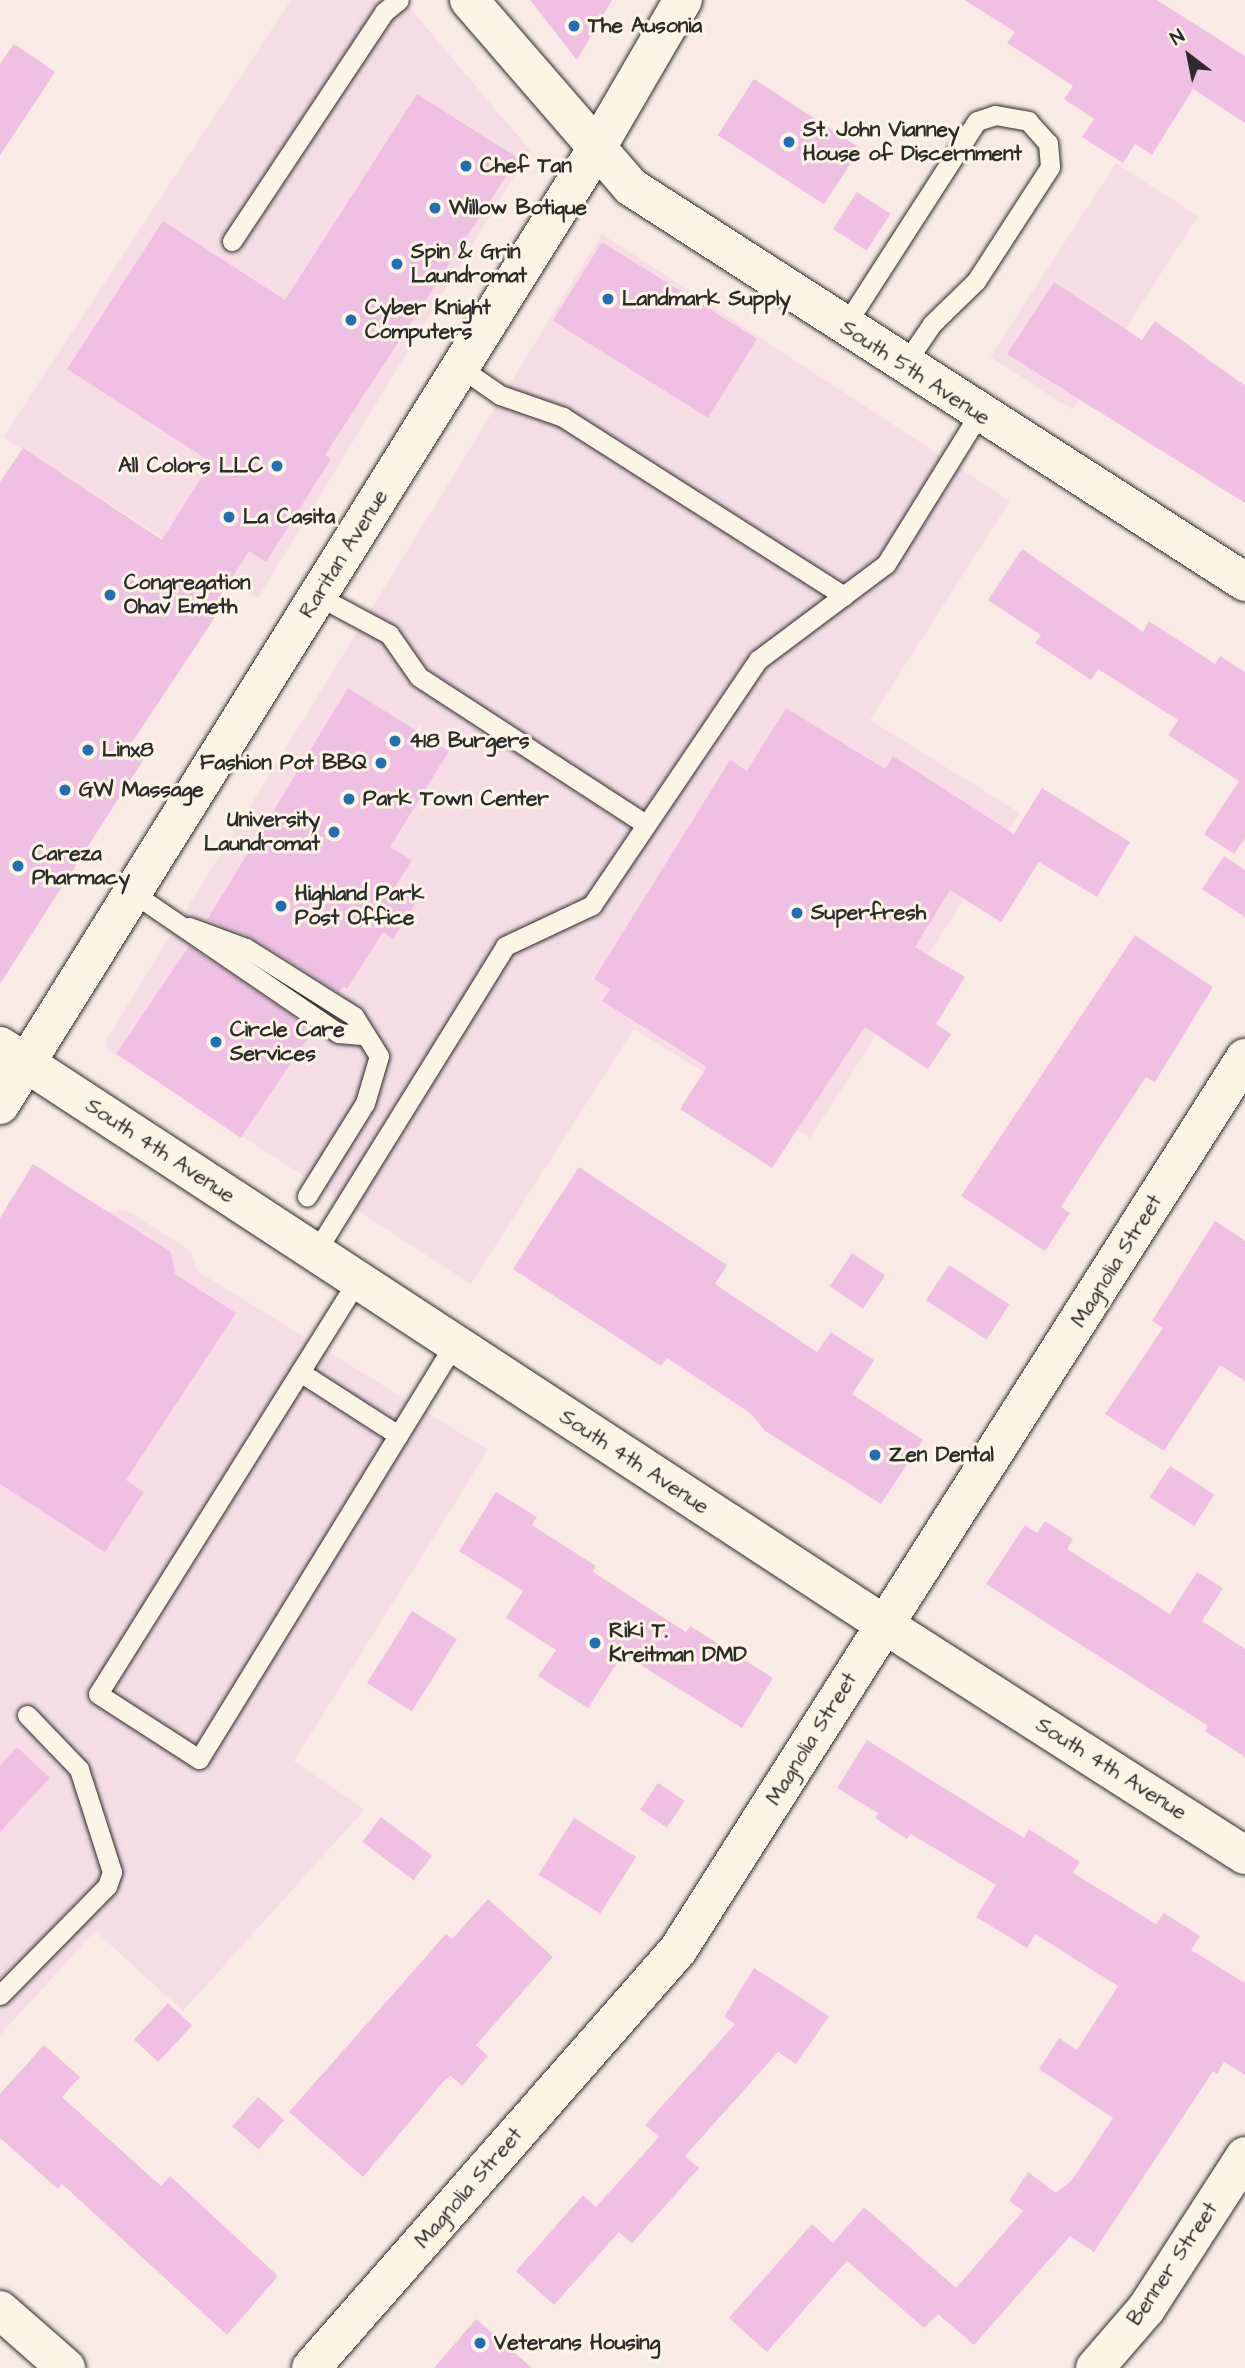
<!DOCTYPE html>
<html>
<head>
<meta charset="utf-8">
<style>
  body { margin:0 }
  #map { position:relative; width:1245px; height:2368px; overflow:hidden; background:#f9eae5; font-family:"Architects Daughter",sans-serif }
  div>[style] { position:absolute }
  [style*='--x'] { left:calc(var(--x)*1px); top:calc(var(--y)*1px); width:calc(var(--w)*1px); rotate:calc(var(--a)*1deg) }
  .built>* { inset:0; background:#f6dde5; transform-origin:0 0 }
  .building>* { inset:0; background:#efc0e4; transform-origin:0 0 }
  .roads { filter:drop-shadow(0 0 2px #2b2b2b) drop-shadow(0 0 2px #2b2b2b) }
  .service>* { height:19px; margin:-9.5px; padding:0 9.5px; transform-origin:9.5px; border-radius:9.5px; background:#fcf5e5 }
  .minor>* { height:38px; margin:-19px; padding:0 19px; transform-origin:19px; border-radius:19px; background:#fcf5e5 }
  .secondary>* { height:38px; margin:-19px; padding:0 19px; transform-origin:19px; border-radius:19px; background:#fcf5e5 }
  .dots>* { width:19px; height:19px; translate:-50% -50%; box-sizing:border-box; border:4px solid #fcf5e5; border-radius:50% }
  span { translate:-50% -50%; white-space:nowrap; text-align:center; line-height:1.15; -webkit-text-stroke:6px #fcf5e5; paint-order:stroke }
  .poi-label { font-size:21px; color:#2b2b2b; font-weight:700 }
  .left { translate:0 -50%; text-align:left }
  .right { translate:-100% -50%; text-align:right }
  .street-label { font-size:21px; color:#2b2b2b }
  .north { position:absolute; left:1154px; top:21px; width:70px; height:70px; -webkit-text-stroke:5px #fcf5e5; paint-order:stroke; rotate:328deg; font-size:19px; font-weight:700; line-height:28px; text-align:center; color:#2b2b2b }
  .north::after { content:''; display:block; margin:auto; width:24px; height:32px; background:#2b2b2b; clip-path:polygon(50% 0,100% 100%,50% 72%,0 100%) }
</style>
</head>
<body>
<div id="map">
  <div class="built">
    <i style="clip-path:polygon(291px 0,403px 0,530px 150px,258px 598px,3px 437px)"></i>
    <i style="left:1116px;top:163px;width:98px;height:231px;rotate:33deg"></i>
    <i style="clip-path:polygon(602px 234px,1010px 501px,870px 720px,1020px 813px,810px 1138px,634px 1029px,471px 1284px,108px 1050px,106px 1040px)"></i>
    <i style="clip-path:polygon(128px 1211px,191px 1251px,197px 1271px,488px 1450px,294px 1761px,364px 1809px,358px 1817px,183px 2011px,95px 1931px,0 2035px,0 1218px)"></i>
  </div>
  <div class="building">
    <i style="clip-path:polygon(530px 0,612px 0,577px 60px)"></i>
    <i style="clip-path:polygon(965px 0,1157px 0,1245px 56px,1245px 123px,1193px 89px,1152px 155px,1135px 144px,1123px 163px,1082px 137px,1094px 119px,1064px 99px,1073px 86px,1007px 43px,1015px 32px)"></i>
    <i style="clip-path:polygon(14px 44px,55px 72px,0 155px,0 64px)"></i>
    <i style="left:754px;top:79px;width:127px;height:67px;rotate:33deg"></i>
    <i style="clip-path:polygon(417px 94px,518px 158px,325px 455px,331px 459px,266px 562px,249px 551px,213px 607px,219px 611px,131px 744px,147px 754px,0 984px,0 482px,23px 448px,162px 540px,211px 462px,67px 369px,163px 221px,285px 300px)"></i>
    <i style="left:857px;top:192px;width:40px;height:44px;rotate:33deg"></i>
    <i style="left:602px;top:242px;width:183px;height:93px;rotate:32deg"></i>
    <i style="clip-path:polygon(1054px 282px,1142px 340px,1155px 321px,1245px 386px,1245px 503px,1007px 354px)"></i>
    <i style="clip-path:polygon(1022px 549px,1143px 632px,1149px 621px,1215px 664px,1220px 656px,1245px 672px,1245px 838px,1234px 854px,1204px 834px,1239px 781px,1168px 735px,1178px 720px,1098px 669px,1091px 680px,1035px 643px,1041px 635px,988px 600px)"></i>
    <i style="clip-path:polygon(348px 688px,449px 751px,390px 847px,412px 860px,395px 887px,417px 901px,393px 939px,383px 932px,347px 989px,343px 986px,339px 992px,252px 937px,207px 920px)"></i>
    <i style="clip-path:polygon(786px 708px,885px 769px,893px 756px,1014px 834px,1042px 788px,1130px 842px,1097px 897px,1039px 862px,1001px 922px,950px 890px,915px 947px,965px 977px,936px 1024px,951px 1034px,928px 1069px,865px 1027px,772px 1168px,680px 1109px,707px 1067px,602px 1001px,610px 989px,594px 979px,730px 760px,747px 771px)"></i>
    <i style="clip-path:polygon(1224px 856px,1245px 870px,1245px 917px,1202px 889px)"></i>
    <i style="clip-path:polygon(1135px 935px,1213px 987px,1155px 1082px,1146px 1077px,1101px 1145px,1061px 1207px,1070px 1213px,1045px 1251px,961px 1196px)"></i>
    <i style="left:189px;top:946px;width:150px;height:130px;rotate:34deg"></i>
    <i style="clip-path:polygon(33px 1164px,171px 1252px,175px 1274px,236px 1313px,126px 1480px,144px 1492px,105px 1552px,0 1484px,0 1218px)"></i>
    <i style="clip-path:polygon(579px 1167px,727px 1265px,715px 1284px,817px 1352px,831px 1332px,874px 1360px,852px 1394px,923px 1440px,881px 1504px,765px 1431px,750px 1413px,667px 1358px,661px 1366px,513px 1269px)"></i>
    <i style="clip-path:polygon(1215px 1221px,1245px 1241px,1245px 1381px,1220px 1365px,1164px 1451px,1105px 1414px,1163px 1328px,1152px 1321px)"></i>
    <i style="left:852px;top:1253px;width:40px;height:40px;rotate:34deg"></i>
    <i style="left:949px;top:1265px;width:72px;height:42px;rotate:33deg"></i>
    <i style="left:1170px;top:1466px;width:53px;height:37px;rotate:33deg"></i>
    <i style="clip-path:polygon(496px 1492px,537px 1517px,532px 1525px,596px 1566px,593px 1572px,686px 1632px,690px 1626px,773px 1678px,742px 1728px,623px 1654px,588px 1708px,538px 1676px,556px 1650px,506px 1618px,523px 1591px,459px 1551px)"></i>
    <i style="clip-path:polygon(1045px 1521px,1073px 1539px,1067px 1549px,1170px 1614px,1197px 1572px,1223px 1588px,1202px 1621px,1245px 1649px,1245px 1757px,1205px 1731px,1208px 1726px,986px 1584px,1025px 1525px,1037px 1533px)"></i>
    <i style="left:412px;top:1611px;width:53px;height:85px;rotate:32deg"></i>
    <i style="clip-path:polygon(867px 1740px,1024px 1838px,1029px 1829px,1080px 1862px,1073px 1873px,1156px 1924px,1164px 1913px,1200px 1936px,1191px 1950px,1245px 1983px,1245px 2075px,1224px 2062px,1217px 2074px,1213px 2071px,1094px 2252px,1070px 2236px,974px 2345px,938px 2314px,924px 2328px,847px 2261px,767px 2352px,729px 2318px,812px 2224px,833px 2243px,864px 2207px,956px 2288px,1023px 2211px,1009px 2201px,1028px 2172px,1056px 2193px,1072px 2180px,1113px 2118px,1039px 2069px,1059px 2038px,1077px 2050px,1118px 1986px,1035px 1934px,1027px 1948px,976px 1917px,996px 1885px,911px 1834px,907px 1839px,875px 1818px,878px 1813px,837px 1788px)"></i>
    <i style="clip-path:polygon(17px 1747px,50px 1778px,0 1832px,0 1766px)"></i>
    <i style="left:658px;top:1783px;width:32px;height:32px;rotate:34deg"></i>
    <i style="left:381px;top:1817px;width:64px;height:31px;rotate:37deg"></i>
    <i style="left:574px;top:1818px;width:73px;height:67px;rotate:32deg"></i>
    <i style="clip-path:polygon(488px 1899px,553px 1957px,476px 2045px,488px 2056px,462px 2086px,451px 2076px,444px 2081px,363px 2177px,289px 2112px,446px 1934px,452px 1939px)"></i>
    <i style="clip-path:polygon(754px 1968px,829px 2016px,796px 2064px,778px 2052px,685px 2156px,699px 2168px,632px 2243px,619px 2232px,554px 2305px,516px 2271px,583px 2195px,596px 2207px,659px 2137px,645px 2125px,735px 2024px,724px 2017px)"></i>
    <i style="left:168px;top:2003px;width:33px;height:50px;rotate:43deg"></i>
    <i style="clip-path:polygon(44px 2045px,80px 2077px,62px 2097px,161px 2186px,170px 2176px,278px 2276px,227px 2335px,62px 2184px,58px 2189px,0 2138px,0 2094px)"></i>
    <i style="left:258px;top:2097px;width:35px;height:39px;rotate:41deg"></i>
    <i style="clip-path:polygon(476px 2319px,532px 2368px,434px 2368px)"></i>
  </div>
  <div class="roads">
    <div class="service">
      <i style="--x:232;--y:241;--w:275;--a:-56.4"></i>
      <i style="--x:384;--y:12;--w:19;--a:-39"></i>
      <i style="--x:844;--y:327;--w:245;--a:-57.2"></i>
      <i style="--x:977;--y:121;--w:19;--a:-18"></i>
      <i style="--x:995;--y:115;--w:34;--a:10"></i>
      <i style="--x:1028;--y:121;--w:30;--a:48"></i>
      <i style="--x:1048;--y:143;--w:24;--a:85"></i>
      <i style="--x:1050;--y:167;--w:136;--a:123"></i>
      <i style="--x:976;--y:281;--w:62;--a:135.7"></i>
      <i style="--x:932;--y:324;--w:50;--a:124.3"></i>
      <i style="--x:461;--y:368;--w:47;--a:34.7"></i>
      <i style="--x:500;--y:395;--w:67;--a:19.2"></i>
      <i style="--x:563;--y:417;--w:333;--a:32.5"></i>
      <i style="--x:318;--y:596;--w:81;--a:28.2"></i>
      <i style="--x:389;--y:634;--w:52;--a:55.1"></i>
      <i style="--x:419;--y:677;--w:270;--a:33"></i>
      <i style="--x:133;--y:893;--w:248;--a:34.3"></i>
      <i style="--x:338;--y:1033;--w:23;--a:5"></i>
      <i style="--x:189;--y:927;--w:61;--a:20.2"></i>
      <i style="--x:246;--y:948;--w:128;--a:32.2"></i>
      <i style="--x:354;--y:1016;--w:47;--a:58"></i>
      <i style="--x:379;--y:1056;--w:49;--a:106.6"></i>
      <i style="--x:365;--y:1103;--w:110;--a:121.9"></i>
      <i style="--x:315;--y:1253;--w:361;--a:-58.2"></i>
      <i style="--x:505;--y:946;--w:96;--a:-25.2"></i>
      <i style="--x:592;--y:905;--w:296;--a:-55.9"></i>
      <i style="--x:758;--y:660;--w:160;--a:-36.9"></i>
      <i style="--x:886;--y:564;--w:176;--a:-58.2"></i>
      <i style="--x:357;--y:1281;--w:487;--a:122.1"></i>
      <i style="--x:98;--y:1694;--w:120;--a:32.8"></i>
      <i style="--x:199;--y:1759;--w:486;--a:-58.4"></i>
      <i style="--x:300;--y:1372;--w:117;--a:32.7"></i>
      <i style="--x:0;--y:1995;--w:153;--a:-45.5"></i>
      <i style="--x:107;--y:1886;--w:15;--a:-70"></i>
      <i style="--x:112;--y:1872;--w:108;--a:-107.8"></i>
      <i style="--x:79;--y:1769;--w:75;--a:-133.9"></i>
    </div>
    <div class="minor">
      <i style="--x:469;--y:0;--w:247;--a:49.1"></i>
      <i style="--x:631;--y:187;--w:730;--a:32.75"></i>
      <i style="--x:0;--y:1046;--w:1058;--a:33.19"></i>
      <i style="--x:885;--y:1625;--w:427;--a:32.6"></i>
      <i style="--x:0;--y:2310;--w:88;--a:41.3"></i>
      <i style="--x:311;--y:2368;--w:556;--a:-48.72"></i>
      <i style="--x:678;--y:1950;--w:1057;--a:-57.56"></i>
      <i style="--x:1095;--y:2368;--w:78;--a:-49.2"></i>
      <i style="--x:1146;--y:2309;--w:182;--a:-57.1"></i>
    </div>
    <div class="secondary">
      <i style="--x:0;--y:1105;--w:1124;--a:-58.05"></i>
      <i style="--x:595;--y:151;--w:175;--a:-59.8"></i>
    </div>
  </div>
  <div class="dots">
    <i style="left:574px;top:26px;background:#1f6fb2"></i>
    <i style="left:789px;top:142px;background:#1f6fb2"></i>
    <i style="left:466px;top:166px;background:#1f6fb2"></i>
    <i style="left:435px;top:208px;background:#1f6fb2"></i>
    <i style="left:397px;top:264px;background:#1f6fb2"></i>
    <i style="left:608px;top:299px;background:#1f6fb2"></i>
    <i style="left:351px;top:320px;background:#1f6fb2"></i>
    <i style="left:277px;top:466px;background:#1f6fb2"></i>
    <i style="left:229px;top:517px;background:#1f6fb2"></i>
    <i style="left:110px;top:595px;background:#1f6fb2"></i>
    <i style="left:395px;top:741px;background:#1f6fb2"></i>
    <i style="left:88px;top:750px;background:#1f6fb2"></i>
    <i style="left:381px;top:763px;background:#1f6fb2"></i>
    <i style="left:65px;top:790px;background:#1f6fb2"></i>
    <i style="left:349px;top:799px;background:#1f6fb2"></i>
    <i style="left:334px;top:832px;background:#1f6fb2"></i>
    <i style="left:18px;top:866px;background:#1f6fb2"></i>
    <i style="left:281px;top:906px;background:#1f6fb2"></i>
    <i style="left:797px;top:913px;background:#1f6fb2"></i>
    <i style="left:216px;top:1042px;background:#1f6fb2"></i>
    <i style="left:875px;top:1455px;background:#1f6fb2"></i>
    <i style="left:595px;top:1643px;background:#1f6fb2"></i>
    <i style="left:480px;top:2343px;background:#1f6fb2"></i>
  </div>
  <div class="poi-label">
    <span class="left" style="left:588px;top:26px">The Ausonia</span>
    <span class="left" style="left:803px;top:142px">St. John Vianney<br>House of Discernment</span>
    <span class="left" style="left:480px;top:166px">Chef Tan</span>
    <span class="left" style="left:449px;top:208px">Willow Botique</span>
    <span class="left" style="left:411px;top:264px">Spin &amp; Grin<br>Laundromat</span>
    <span class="left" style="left:622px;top:299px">Landmark Supply</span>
    <span class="left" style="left:365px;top:320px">Cyber Knight<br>Computers</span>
    <span class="right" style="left:263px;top:466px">All Colors LLC</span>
    <span class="left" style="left:243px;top:517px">La Casita</span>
    <span class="left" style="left:124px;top:595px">Congregation<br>Ohav Emeth</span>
    <span class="left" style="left:409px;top:741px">418 Burgers</span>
    <span class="left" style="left:102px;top:750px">Linx8</span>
    <span class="right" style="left:367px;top:763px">Fashion Pot BBQ</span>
    <span class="left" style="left:79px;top:790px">GW Massage</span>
    <span class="left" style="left:363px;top:799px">Park Town Center</span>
    <span class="right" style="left:320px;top:832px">University<br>Laundromat</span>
    <span class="left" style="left:32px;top:866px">Careza<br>Pharmacy</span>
    <span class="left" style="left:295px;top:906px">Highland Park<br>Post Office</span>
    <span class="left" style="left:811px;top:913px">Superfresh</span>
    <span class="left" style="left:230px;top:1042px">Circle Care<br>Services</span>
    <span class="left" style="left:889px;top:1455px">Zen Dental</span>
    <span class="left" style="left:609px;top:1643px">Riki T.<br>Kreitman DMD</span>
    <span class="left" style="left:494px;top:2343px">Veterans Housing</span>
  </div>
  <div class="street-label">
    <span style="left:915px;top:373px;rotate:33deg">South 5th Avenue</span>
    <span style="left:344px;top:554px;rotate:-58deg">Raritan Avenue</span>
    <span style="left:160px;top:1151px;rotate:33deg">South 4th Avenue</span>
    <span style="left:1117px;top:1261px;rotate:-58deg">Magnolia Street</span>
    <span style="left:634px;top:1462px;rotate:33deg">South 4th Avenue</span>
    <span style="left:812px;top:1739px;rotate:-58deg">Magnolia Street</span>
    <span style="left:1111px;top:1769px;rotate:32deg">South 4th Avenue</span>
    <span style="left:469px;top:2188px;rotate:-49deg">Magnolia Street</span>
    <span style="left:1173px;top:2264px;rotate:-56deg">Benner Street</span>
  </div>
  <div class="north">N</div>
</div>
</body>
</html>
